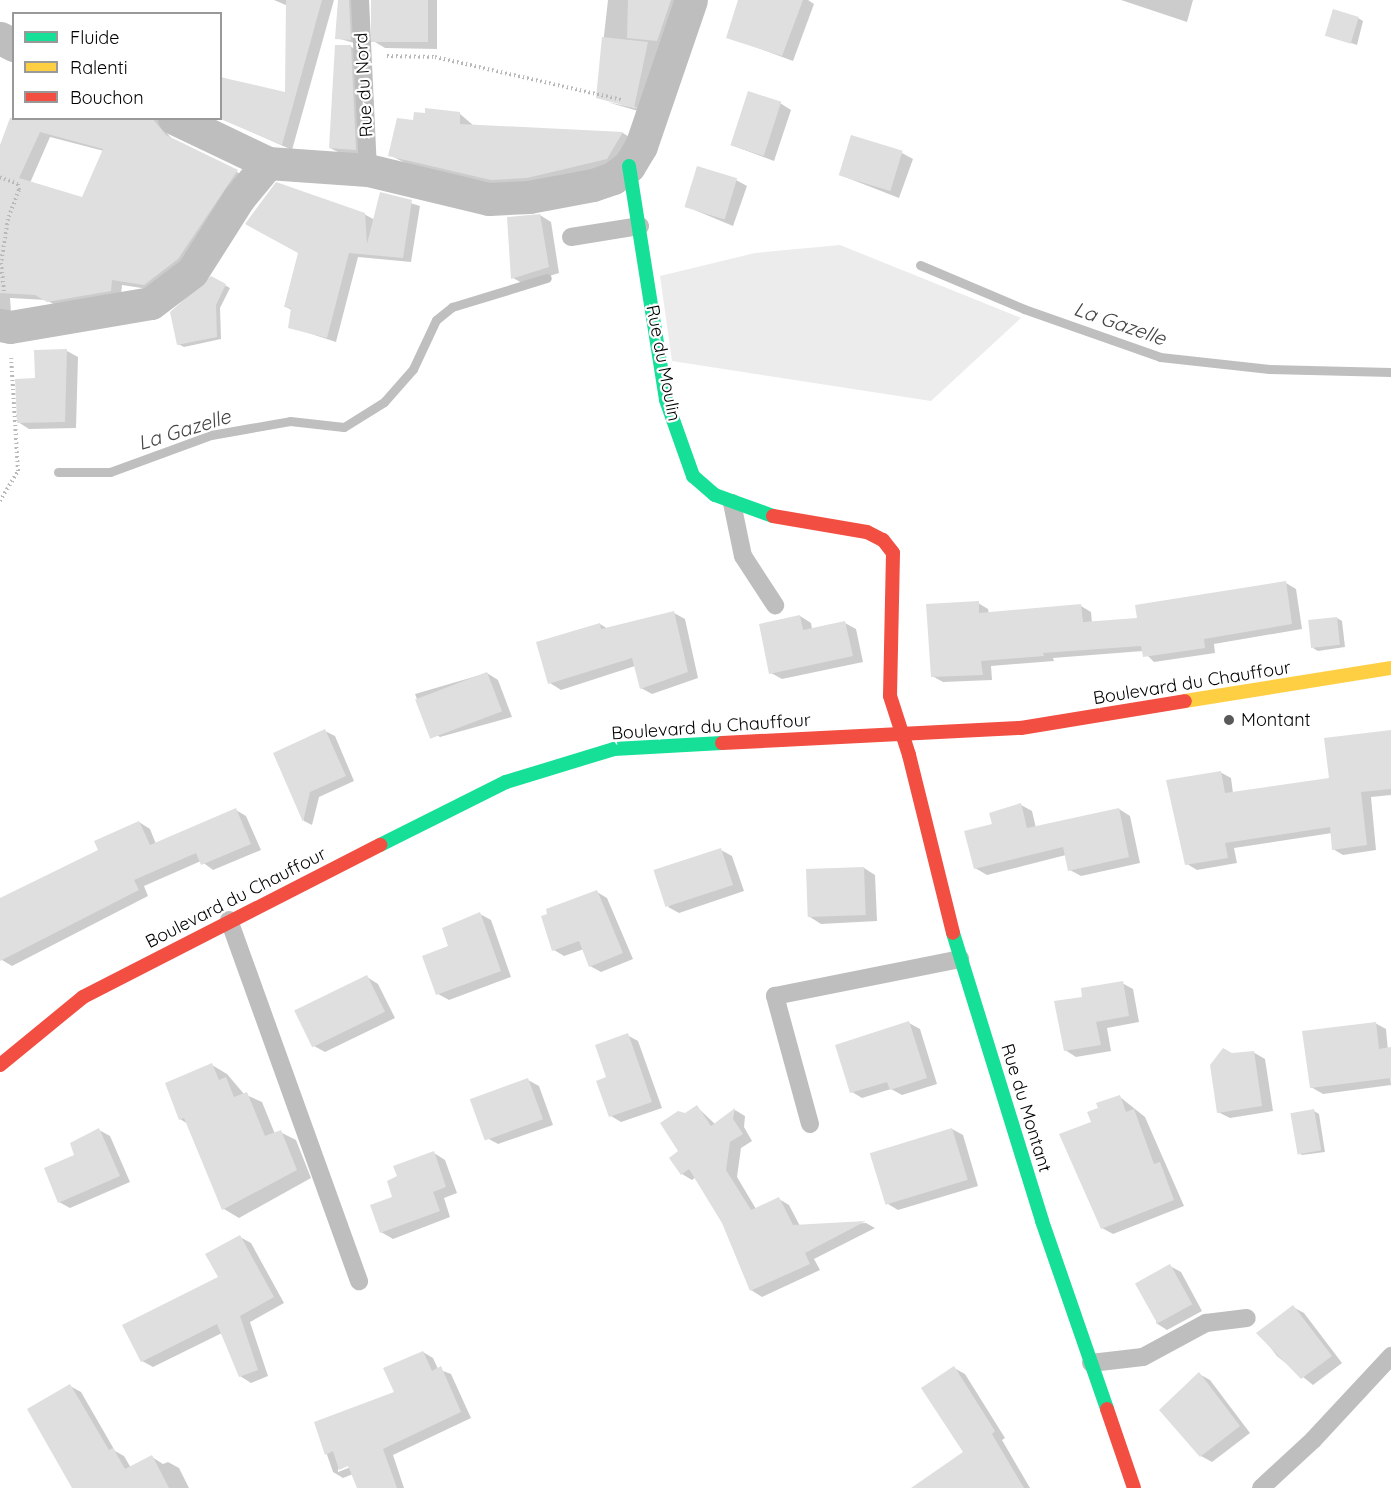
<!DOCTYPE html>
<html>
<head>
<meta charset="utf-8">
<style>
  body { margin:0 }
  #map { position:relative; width:1391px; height:1488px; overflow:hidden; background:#fff; font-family:Quicksand,sans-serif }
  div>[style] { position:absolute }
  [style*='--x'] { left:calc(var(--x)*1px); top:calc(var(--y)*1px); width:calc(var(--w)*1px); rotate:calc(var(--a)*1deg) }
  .green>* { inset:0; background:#ececec }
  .shadow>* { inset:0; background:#0003 }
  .stream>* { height:9px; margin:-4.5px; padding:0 4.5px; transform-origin:4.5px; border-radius:4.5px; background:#bfbfbf }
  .building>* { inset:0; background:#dfdfdf; transform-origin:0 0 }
  .path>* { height:4px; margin-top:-2px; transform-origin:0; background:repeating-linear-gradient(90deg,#b9b9b9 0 1.5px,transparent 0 4.5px) }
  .lane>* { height:18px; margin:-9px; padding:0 9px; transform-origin:9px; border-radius:9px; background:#bebebe }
  .street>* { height:33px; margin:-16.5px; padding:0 16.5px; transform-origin:16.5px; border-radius:16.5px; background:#bebebe }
  .fast>* { height:14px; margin:-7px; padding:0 7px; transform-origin:7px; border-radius:7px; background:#16e098 }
  .slow>* { height:14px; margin:-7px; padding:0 7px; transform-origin:7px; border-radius:7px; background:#ffcf43 }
  .jam>* { height:14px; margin:-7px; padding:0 7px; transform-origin:7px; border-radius:7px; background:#f24e42 }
  .dots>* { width:16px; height:16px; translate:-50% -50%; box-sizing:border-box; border:3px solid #fff; border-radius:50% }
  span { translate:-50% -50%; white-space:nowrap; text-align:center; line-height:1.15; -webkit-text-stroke:4.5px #fff; paint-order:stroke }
  .street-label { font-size:18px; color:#000 }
  .poi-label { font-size:18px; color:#000 }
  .left { translate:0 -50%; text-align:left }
  .water-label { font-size:20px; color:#444; font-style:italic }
  .legend { position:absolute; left:12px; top:12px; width:210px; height:108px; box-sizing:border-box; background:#fff; border:2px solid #999; margin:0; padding:8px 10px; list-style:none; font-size:18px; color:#000 }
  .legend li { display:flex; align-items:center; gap:12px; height:30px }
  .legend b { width:30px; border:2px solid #999 }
</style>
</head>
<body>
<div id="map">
  <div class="green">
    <i style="clip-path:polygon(840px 245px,1021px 318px,931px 401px,672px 361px,660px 276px,755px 253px)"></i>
  </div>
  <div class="shadow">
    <i style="clip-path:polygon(274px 0,334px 0,292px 150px,220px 118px,286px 94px,288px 6px)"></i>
    <i style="clip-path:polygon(339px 0,362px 0,361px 45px,337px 38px)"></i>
    <i style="clip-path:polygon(373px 0,437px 0,437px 49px,385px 48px,375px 42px)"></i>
    <i style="clip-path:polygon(608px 0,681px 0,645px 113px,607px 102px,641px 109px,597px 97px)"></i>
    <i style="clip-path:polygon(740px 0,808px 0,814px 4px,793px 61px,728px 37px)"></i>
    <i style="clip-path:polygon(1121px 0,1193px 0,1187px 22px)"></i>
    <i style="clip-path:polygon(1358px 18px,1363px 21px,1357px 45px,1327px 35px)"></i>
    <i style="clip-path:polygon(350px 46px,361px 53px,366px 156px,342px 154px,330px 148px)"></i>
    <i style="clip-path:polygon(780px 103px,791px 110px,774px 161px,731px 145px)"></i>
    <i style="clip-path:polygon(459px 113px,474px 126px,623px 133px,637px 142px,622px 167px,507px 188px,405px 163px,390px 155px,415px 122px)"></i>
    <i style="clip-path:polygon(evenodd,14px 114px,14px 118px,162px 118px,160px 125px,173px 140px,247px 177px,188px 265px,155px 290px,122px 285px,121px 296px,59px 307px,46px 300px,10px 298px,11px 312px,0 316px,0 149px,14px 114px,50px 137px,104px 151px,82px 199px,30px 183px,50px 137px)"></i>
    <i style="clip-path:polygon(902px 153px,913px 159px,899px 198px,840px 175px)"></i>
    <i style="clip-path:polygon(736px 180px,747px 186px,733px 226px,685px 206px)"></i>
    <i style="clip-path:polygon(381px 194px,420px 206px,411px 262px,358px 257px,336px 342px,290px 327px,292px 310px,286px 307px,364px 214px,375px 220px)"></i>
    <i style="clip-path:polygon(540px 215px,551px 222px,559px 273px,524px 284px,513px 278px)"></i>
    <i style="clip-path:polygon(212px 278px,230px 288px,220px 308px,221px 339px,184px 347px,178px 344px)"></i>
    <i style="clip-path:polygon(67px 351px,78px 357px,76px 428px,29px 429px,18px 422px,36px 379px)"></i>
    <i style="clip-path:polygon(1286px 583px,1296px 589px,1302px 629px,1214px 644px,1215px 653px,1154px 662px,1143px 651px,1053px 658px,1054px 661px,991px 666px,992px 680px,943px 682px,932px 676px,978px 603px,988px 609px,989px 614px,1081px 606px,1091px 612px,1092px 623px,1139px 620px)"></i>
    <i style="clip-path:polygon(674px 613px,685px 619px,698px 678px,652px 694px,641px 688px,635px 666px,561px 690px,550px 683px,538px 643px,600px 624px,608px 629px)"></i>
    <i style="clip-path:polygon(800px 616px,811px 623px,812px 629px,845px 623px,856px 629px,863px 662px,782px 679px,771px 673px)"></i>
    <i style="clip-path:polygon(1337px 618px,1342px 621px,1345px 647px,1318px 651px,1313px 648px)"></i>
    <i style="clip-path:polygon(487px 673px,498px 680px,512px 717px,440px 737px,429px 730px,415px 694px)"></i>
    <i style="clip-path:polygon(325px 731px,335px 736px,354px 781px,319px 797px,312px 825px,304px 821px,275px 754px)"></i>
    <i style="clip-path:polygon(1391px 731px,1391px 795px,1371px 797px,1376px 850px,1343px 855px,1333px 849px,1332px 833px,1234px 848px,1237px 863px,1197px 870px,1187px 864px,1220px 772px,1231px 778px,1233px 793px,1331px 780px)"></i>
    <i style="clip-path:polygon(1021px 805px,1032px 811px,1036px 828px,1119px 809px,1130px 816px,1140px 863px,1081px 876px,1070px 870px,1066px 855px,987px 875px,975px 868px,994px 825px)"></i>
    <i style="clip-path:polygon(236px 810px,246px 816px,261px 850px,213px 870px,201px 861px,144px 886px,148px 896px,12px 966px,2px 960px,0 900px,100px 851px,139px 822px,150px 829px,156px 844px)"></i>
    <i style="clip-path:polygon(721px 850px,732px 856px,744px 891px,679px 913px,668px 907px)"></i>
    <i style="clip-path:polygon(864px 868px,875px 875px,877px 921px,821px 924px,810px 917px,808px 870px)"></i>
    <i style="clip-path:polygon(597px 892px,607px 898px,633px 959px,601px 972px,590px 966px,584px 949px,564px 956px,554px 950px)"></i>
    <i style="clip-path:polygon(480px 914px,491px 920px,511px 977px,449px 1000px,438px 994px,450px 947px)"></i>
    <i style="clip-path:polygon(367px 977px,378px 984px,395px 1018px,325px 1052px,314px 1046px)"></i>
    <i style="clip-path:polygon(1122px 983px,1133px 989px,1139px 1022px,1107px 1028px,1111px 1051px,1076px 1057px,1065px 1050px,1084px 998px)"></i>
    <i style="clip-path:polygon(909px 1023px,920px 1029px,937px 1084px,902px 1095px,891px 1089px,862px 1098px,852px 1092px)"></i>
    <i style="clip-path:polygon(1375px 1023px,1386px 1029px,1391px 1085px,1323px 1094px,1311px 1087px)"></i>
    <i style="clip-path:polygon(627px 1035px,638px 1041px,662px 1108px,621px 1122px,611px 1116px,608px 1078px)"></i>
    <i style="clip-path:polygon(1253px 1052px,1265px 1059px,1273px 1111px,1230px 1118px,1218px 1112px,1233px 1055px)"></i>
    <i style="clip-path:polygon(212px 1065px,227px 1074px,244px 1094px,262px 1102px,275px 1134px,280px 1132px,296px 1140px,311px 1178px,239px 1218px,224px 1209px,188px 1124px,180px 1119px)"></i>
    <i style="clip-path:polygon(528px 1080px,539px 1086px,553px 1125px,498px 1144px,487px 1138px)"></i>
    <i style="clip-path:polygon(1120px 1097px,1145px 1117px,1184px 1206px,1113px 1234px,1102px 1228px,1093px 1123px)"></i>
    <i style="clip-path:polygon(697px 1107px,716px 1125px,735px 1110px,745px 1116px,744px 1127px,752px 1141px,741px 1148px,737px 1177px,756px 1209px,779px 1199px,789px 1205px,800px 1226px,866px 1223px,875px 1228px,814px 1259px,820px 1270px,762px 1297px,751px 1290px,724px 1222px,696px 1177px,692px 1180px,682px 1174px,680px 1152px,685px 1114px)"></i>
    <i style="clip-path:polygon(1314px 1111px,1319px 1114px,1325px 1152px,1302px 1155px,1297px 1152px)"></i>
    <i style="clip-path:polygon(952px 1129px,963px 1135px,978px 1186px,898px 1210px,888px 1204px)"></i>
    <i style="clip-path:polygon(99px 1130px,110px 1136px,130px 1182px,70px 1208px,59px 1202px,76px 1156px)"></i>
    <i style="clip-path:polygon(434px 1153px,445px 1160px,457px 1193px,444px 1198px,450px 1217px,393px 1239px,381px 1232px,394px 1198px)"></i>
    <i style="clip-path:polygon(240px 1237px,251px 1243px,284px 1303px,250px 1322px,268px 1376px,251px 1383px,240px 1376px,222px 1333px,153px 1367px,142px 1361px,220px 1277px)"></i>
    <i style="clip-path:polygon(1170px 1266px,1181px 1272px,1202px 1311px,1167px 1330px,1156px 1323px)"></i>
    <i style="clip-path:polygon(1293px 1307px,1304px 1313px,1342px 1363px,1313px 1385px,1277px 1356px,1259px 1333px)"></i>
    <i style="clip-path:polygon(evenodd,423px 1352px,433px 1358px,438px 1369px,451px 1374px,471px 1418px,393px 1455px,404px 1488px,359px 1488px,353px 1474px,343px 1478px,333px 1472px,316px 1423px,396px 1393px,423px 1352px,355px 1462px,356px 1465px,338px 1472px,338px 1469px,355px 1462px)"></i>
    <i style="clip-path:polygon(954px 1368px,965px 1374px,1005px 1438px,1002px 1440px,1030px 1488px,943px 1488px,965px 1452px)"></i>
    <i style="clip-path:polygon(1199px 1374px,1210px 1380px,1250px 1433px,1212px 1462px,1201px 1456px)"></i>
    <i style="clip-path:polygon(70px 1386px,81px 1392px,115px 1451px,124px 1456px,131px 1468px,152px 1457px,163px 1464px,168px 1462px,179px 1468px,189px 1488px,74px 1488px)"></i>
  </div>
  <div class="stream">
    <i style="--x:920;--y:265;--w:113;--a:22.9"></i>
    <i style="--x:1024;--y:309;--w:144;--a:19.4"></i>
    <i style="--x:1160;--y:357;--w:110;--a:6.3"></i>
    <i style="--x:1269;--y:369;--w:122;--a:1.4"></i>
    <i style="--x:58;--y:472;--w:52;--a:0"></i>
    <i style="--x:110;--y:472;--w:108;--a:-20.1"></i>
    <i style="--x:211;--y:435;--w:80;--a:-10"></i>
    <i style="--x:290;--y:421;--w:54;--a:6.3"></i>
    <i style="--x:344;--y:427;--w:47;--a:-32"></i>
    <i style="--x:384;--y:402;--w:44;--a:-48.7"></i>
    <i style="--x:413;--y:369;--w:54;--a:-64.9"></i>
    <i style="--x:436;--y:320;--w:21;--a:-39"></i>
    <i style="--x:452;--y:307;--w:99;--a:-17"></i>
  </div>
  <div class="building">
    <i style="clip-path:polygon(286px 0,322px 0,282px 145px,218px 118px,220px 77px,285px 92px)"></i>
    <i style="clip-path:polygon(338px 0,349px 0,351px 40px,335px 39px)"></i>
    <i style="left:371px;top:0;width:57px;height:42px"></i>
    <i style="clip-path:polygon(628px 0,671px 0,657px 41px,627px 38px)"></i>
    <i style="clip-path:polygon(738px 0,803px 0,782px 56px,726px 38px)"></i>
    <i style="left:1333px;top:9px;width:27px;height:28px;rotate:17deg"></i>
    <i style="clip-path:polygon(602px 37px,648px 42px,634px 108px,596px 98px)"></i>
    <i style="clip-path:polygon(335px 45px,351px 45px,356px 150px,329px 148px)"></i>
    <i style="left:748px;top:91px;width:35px;height:57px;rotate:18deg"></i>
    <i style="clip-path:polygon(425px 108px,460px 112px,460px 124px,623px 132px,607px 159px,527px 178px,491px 180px,388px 156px,397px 118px,413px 120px,414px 112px,425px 113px)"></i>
    <i style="clip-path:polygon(evenodd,10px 118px,152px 118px,166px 135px,238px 170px,178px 259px,144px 285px,112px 280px,111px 291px,47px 302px,35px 295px,0 293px,0 145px,10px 118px,40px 132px,103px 149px,82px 197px,19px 178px,40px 132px)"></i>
    <i style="left:851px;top:135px;width:54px;height:42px;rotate:17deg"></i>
    <i style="left:697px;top:166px;width:42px;height:43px;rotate:17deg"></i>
    <i style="clip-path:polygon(276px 182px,365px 213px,367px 244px,380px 192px,412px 200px,403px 258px,349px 253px,327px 338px,288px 328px,291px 308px,284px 307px,298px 253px,245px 224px)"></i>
    <i style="clip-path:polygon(540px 214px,549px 267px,511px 279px,507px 217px)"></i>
    <i style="clip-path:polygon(211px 276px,226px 284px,216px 305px,217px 337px,177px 345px,170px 312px)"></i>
    <i style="clip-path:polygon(67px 349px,65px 422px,17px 423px,15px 379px,35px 378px,34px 350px)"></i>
    <i style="clip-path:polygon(1286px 581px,1292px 624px,1204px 639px,1205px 648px,1143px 657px,1141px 646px,1043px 653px,1044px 656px,981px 661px,983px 675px,931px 677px,926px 604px,979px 601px,979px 613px,1081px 604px,1083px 622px,1137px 618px,1135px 605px)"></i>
    <i style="clip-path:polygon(674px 611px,688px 672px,640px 689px,632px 658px,548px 684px,536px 642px,600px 623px,601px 629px)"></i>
    <i style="clip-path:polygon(800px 615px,803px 630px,845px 621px,853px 656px,769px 674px,759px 624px)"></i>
    <i style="left:1337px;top:617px;width:28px;height:29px;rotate:84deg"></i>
    <i style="left:487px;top:672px;width:42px;height:77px;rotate:69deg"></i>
    <i style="clip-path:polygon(325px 729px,346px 776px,310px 792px,303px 822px,273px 753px)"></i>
    <i style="clip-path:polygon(1391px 730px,1391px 789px,1361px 792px,1367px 845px,1332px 850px,1330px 827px,1225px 843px,1228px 858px,1185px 865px,1166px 780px,1221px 771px,1225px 793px,1329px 778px,1324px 738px)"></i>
    <i style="clip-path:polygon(1021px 803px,1027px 828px,1119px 808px,1129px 857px,1068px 871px,1063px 847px,974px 869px,964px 831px,992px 824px,989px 813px)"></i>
    <i style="clip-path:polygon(236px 808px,251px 844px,201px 865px,196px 853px,134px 880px,139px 890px,0 961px,0 898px,98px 850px,94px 841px,139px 821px,150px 845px)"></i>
    <i style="left:721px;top:848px;width:39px;height:71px;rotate:72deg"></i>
    <i style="left:864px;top:867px;width:48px;height:58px;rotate:88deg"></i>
    <i style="clip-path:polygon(597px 890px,623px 953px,589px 967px,579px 941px,552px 951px,541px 916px,547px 914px,546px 909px)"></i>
    <i style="clip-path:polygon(480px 912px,501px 971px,436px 995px,422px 956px,448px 946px,442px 928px)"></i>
    <i style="left:367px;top:975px;width:41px;height:81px;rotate:64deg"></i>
    <i style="clip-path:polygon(1123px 981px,1129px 1016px,1096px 1022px,1101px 1045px,1064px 1051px,1054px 1001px,1082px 997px,1081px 988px)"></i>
    <i style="clip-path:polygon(909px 1021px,927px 1078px,890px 1090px,887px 1082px,850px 1093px,835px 1045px)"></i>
    <i style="clip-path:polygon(1376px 1022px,1379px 1049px,1391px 1047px,1391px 1078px,1310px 1088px,1302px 1031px)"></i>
    <i style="clip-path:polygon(628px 1033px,652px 1102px,609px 1117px,596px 1081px,606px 1077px,595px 1045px)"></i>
    <i style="clip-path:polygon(1223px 1048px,1232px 1053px,1254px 1051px,1262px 1106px,1217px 1113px,1210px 1065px)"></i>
    <i style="clip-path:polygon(212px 1063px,219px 1080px,226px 1077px,234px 1097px,247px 1092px,265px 1136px,281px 1130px,297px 1170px,222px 1210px,184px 1118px,179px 1120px,165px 1083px)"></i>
    <i style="left:528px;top:1078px;width:44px;height:62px;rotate:70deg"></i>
    <i style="clip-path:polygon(1120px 1095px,1126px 1112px,1134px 1109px,1154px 1164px,1160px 1162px,1174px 1200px,1101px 1229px,1059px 1134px,1091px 1122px,1087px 1112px,1098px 1108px,1096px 1103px)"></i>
    <i style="clip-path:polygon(697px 1105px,711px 1126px,735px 1108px,733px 1119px,743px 1134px,730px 1142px,726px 1170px,751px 1210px,779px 1197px,793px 1225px,866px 1221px,805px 1253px,810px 1264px,750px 1291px,722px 1223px,689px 1169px,681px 1175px,669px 1158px,678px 1151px,660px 1123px,678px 1111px,685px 1113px)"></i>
    <i style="left:1314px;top:1109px;width:42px;height:24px;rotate:80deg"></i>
    <i style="clip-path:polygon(99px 1128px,120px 1176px,58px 1203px,44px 1168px,74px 1155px,70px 1143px)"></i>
    <i style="left:952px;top:1128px;width:54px;height:86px;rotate:73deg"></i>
    <i style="clip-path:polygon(434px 1151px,446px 1187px,433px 1192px,440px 1211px,380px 1233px,370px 1205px,392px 1197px,387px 1181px,397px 1176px,393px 1166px)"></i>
    <i style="clip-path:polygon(240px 1235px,274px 1297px,240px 1316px,258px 1370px,239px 1377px,217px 1324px,141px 1362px,122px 1325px,218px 1277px,205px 1254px)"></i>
    <i style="left:1170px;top:1264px;width:46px;height:40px;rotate:61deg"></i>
    <i style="clip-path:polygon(1293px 1305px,1332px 1356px,1301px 1379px,1256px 1333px)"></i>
    <i style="clip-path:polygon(423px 1351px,432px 1371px,441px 1366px,461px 1412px,383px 1449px,397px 1488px,357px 1488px,348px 1466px,339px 1470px,333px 1451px,325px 1455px,314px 1422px,394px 1392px,383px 1368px)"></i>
    <i style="clip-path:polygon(954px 1366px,995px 1431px,992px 1434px,1024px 1488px,911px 1488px,963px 1452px,921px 1388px)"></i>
    <i style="clip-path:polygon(1199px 1372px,1240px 1426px,1200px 1457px,1159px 1410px)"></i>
    <i style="clip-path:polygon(70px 1384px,109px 1450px,113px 1448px,125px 1469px,152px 1455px,169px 1488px,72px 1488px,27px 1409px)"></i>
  </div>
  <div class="path">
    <i style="--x:387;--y:56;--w:48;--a:1.2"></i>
    <i style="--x:435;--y:57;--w:193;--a:12.9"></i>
    <i style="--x:0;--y:177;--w:19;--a:21"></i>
    <i style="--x:18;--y:184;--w:6;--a:81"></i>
    <i style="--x:19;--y:190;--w:31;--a:111"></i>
    <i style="--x:8;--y:219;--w:45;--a:99"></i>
    <i style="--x:1;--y:263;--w:29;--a:84"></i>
    <i style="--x:0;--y:501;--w:35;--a:-59"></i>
    <i style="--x:18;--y:471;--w:113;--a:-93.5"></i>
  </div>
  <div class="lane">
    <i style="--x:360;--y:0;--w:170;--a:87.3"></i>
    <i style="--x:571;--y:237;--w:70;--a:-9.1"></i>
    <i style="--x:732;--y:503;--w:54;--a:78.3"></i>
    <i style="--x:743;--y:556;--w:59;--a:56.9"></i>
    <i style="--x:229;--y:920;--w:384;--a:70.2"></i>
    <i style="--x:810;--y:1124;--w:133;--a:-105.3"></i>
    <i style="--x:775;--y:996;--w:189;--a:-11.3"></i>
    <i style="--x:1091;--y:1363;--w:52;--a:-6.6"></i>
    <i style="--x:1143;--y:1357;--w:72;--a:-28.4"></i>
    <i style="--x:1206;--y:1323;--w:41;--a:-7"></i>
    <i style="--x:1261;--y:1488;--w:71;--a:-42.7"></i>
    <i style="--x:1313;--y:1440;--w:115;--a:-47.1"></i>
  </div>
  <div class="street">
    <i style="--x:0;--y:38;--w:16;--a:27"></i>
    <i style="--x:174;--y:118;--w:104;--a:25.6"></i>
    <i style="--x:268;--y:163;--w:100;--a:4"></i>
    <i style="--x:368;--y:170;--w:124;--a:13.5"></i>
    <i style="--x:489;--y:199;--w:40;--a:-2.9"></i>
    <i style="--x:529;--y:197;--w:65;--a:-10.6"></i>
    <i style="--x:593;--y:185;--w:21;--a:-19"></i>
    <i style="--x:613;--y:178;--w:20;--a:-37"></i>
    <i style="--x:629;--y:166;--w:23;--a:-59"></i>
    <i style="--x:641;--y:146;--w:154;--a:-71.1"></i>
    <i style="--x:0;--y:325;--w:10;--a:11"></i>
    <i style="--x:10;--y:327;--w:143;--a:-9.7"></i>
    <i style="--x:151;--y:303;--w:51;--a:-37.1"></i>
    <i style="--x:192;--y:272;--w:88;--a:-57.6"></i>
    <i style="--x:239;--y:198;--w:45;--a:-50.4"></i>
  </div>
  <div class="fast">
    <i style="--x:629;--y:166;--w:237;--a:81"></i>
    <i style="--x:666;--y:400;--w:81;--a:70.4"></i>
    <i style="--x:693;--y:476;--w:29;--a:41"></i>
    <i style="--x:715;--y:495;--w:62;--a:19.9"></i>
    <i style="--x:380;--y:845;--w:141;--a:-26.6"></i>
    <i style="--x:506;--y:782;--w:113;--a:-17"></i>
    <i style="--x:614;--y:749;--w:108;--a:-3.2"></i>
    <i style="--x:953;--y:933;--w:301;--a:72.8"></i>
    <i style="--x:1042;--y:1221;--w:199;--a:70.9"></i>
  </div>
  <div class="slow">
    <i style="--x:1185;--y:701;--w:209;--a:-9.1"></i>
  </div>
  <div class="jam">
    <i style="--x:773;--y:516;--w:95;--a:9.7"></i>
    <i style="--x:867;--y:532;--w:18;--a:27"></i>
    <i style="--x:883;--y:540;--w:16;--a:52"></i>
    <i style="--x:893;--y:553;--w:143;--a:91.2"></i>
    <i style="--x:890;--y:696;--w:62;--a:72.1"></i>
    <i style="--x:909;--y:755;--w:183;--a:76.1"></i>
    <i style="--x:722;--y:743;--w:299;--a:-2.9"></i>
    <i style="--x:1021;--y:728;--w:166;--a:-9.3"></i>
    <i style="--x:0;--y:1065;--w:107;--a:-39.3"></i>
    <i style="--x:83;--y:997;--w:334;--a:-27.1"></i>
    <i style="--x:1107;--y:1409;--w:83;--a:71.1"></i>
  </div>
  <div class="dots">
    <i style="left:1229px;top:720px;background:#595959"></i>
  </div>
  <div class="street-label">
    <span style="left:364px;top:85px;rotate:-93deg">Rue du Nord</span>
    <span style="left:663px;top:363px;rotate:79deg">Rue du Moulin</span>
    <span style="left:1192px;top:683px;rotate:-9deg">Boulevard du Chauffour</span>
    <span style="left:711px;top:727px;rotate:-4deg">Boulevard du Chauffour</span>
    <span style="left:236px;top:898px;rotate:-27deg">Boulevard du Chauffour</span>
    <span style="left:1026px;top:1108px;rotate:73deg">Rue du Montant</span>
  </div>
  <div class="poi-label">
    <span class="left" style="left:1241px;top:720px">Montant</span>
  </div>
  <div class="water-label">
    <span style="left:1120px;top:323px;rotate:19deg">La Gazelle</span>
    <span style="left:184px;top:429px;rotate:-17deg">La Gazelle</span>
  </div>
  <ul class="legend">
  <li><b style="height:8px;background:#16e098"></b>Fluide</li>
  <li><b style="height:8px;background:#ffcf43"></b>Ralenti</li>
  <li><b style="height:8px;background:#f24e42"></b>Bouchon</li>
  </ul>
</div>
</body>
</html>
